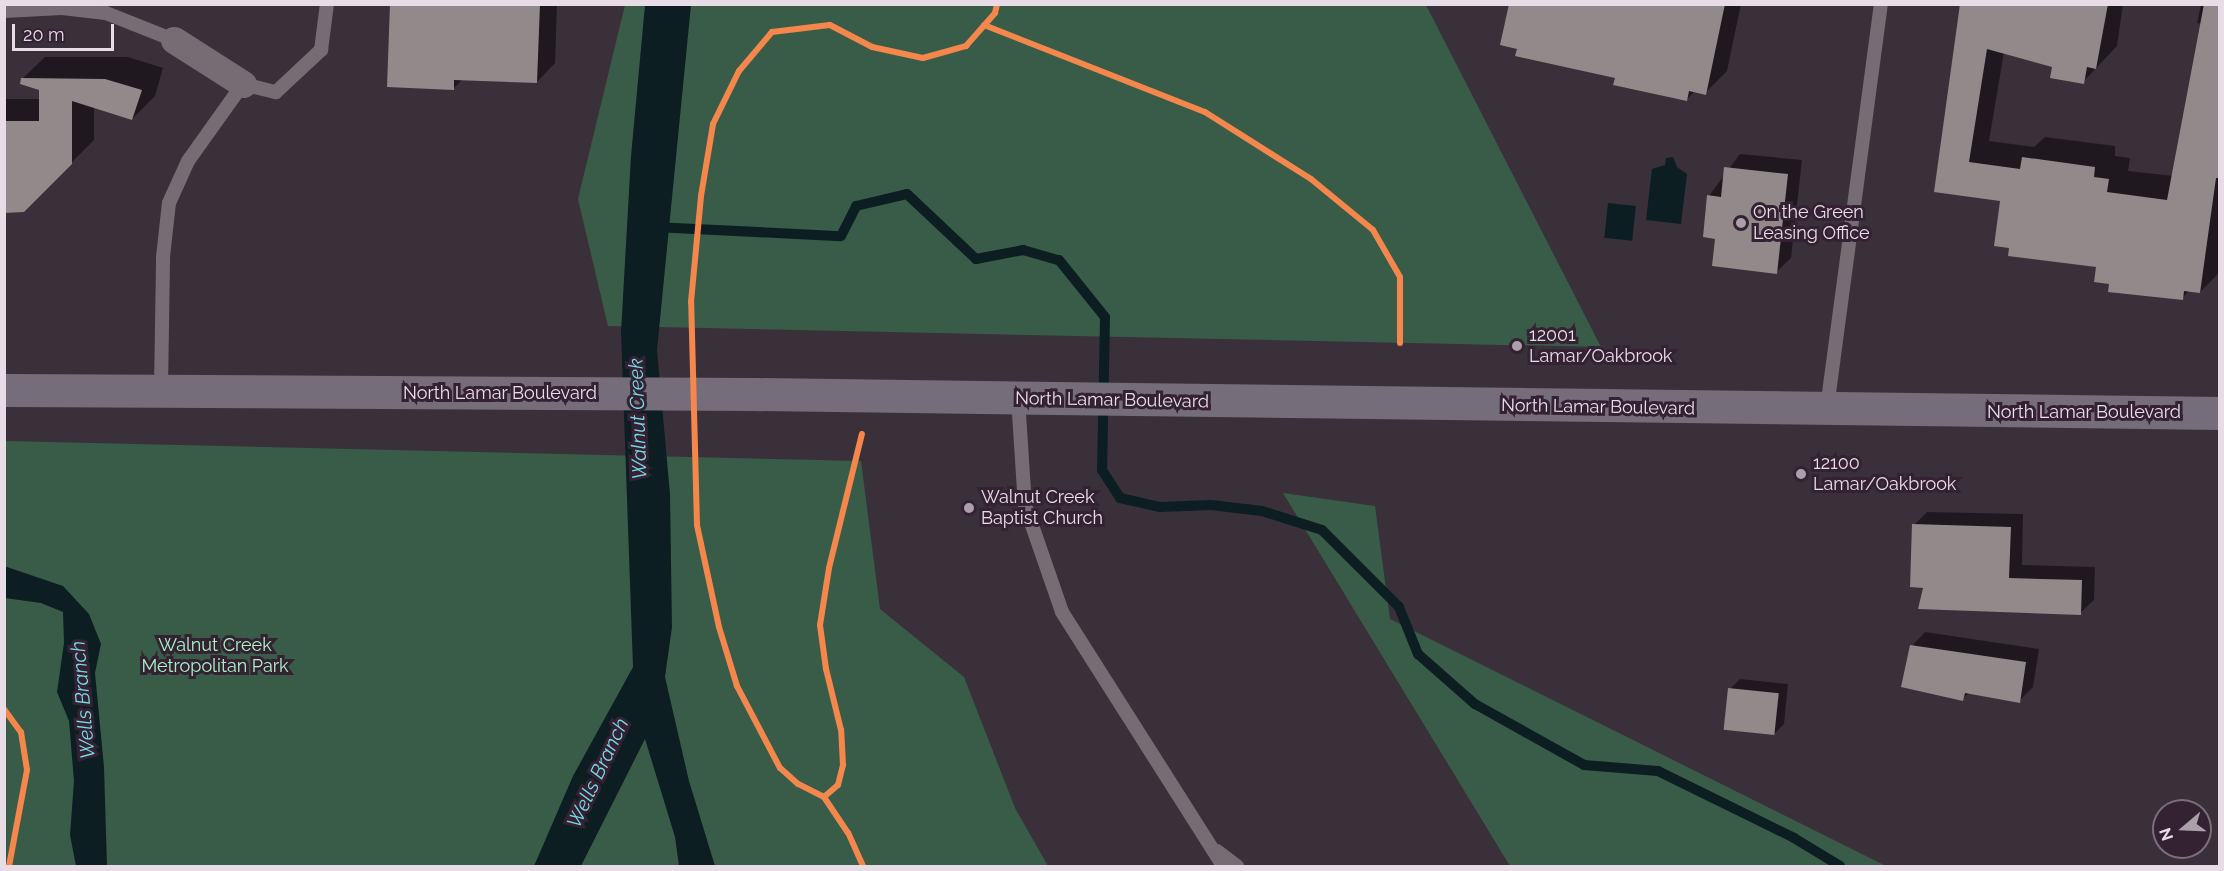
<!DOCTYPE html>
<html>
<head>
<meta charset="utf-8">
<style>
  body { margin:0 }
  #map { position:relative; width:2224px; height:871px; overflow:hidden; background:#3a303a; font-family:Raleway,sans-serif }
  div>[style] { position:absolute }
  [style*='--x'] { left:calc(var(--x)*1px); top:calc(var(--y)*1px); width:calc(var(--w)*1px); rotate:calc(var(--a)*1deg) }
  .green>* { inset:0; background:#395c48 }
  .water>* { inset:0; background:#0c1e21; transform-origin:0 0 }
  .shadow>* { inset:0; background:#0007 }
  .stream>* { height:10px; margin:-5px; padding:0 5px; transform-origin:5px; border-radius:5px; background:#0c1e21 }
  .building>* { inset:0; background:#92898a; transform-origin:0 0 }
  .lane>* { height:14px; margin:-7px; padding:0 7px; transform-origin:7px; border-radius:7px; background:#756c74 }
  .street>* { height:27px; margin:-13.5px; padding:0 13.5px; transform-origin:13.5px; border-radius:13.5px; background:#756c74 }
  .primary>* { height:33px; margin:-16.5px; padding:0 16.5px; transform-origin:16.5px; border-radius:16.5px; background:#756d7a }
  .cycleway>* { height:6px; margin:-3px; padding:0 3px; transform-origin:3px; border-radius:3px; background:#f5874c }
  .dots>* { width:16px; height:16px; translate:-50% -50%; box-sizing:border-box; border:3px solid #342233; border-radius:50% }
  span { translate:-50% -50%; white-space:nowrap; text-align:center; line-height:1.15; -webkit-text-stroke:6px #342233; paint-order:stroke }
  .poi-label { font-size:18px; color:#e8dde7 }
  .left { translate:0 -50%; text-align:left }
  .street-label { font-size:18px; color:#e8dde7 }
  .park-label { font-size:18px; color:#a8f2c5 }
  .water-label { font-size:20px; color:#75dbe8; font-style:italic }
  .frame { position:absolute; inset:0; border:6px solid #e8dde7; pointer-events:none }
  .north { position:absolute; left:2152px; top:799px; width:60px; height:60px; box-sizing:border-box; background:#342233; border:2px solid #7c6d7b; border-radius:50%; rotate:251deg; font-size:16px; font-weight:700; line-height:24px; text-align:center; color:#e8dde7 }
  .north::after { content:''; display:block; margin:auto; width:21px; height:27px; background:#aba0aa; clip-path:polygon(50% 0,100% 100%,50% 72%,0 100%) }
  .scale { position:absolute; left:12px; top:24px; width:102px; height:27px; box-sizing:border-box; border:3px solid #e8dde7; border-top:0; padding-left:8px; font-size:18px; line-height:21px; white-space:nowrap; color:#e8dde7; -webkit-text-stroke:4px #342233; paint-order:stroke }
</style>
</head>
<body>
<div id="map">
  <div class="green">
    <i style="clip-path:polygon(625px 5px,1426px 5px,1601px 347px,608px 326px,578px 199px)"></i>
    <i style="clip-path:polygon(5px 441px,861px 461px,880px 609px,964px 677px,1015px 808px,1048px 866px,5px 866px)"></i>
    <i style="clip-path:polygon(1283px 493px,1375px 506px,1390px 619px,1886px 866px,1510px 866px)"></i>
  </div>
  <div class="water">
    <i style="clip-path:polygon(645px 5px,691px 5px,657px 350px,670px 494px,672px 627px,665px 677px,689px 781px,715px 866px,679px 866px,675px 837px,645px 739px,581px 866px,534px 866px,573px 776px,633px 667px,621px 332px,631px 156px)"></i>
    <i style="clip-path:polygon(1673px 157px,1677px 167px,1687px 174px,1681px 224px,1646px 220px,1652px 169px,1665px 165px,1666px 158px)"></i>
    <i style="left:1608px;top:203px;width:28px;height:35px;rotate:6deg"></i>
    <i style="clip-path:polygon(4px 566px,63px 586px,89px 614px,101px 644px,95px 673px,104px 767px,107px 866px,76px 866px,70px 835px,74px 781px,69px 721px,57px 692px,64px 643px,63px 612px,41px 603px,5px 598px)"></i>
  </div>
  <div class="shadow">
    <i style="clip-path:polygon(391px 4px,557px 4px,555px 63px,537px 82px,463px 79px,454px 88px)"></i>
    <i style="clip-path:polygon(1511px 4px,1741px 4px,1727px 71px,1705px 93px,1695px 91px,1687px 99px,1518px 48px)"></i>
    <i style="clip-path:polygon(1971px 4px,2123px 4px,2117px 46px,2083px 82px,2054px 66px,2004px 52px,1989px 141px,2034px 147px,2045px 137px,2115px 146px,2115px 156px,2130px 158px,2128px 171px,2174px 176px,2201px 24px,2197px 23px,2201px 4px,2220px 4px,2220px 272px,2200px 292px,2190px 290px,2182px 298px,2111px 283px,2098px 266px,2011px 247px,2002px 200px,1936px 191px)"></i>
    <i style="clip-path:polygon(45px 57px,128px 57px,163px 68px,155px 96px,132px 119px,94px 106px,94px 140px,23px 211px,4px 211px,4px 99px,40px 99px,40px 89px,22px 79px)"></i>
    <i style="clip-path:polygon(1740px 154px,1802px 160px,1791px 258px,1776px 272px,1717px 237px,1709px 196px)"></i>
    <i style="clip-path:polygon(1927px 512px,2023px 514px,2022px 565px,2095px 567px,2094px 600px,2080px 613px,1925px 586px,1914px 525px)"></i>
    <i style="clip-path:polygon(1925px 632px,2039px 649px,2033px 687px,2019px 701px,1969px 693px,1962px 699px,1912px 646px)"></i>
    <i style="clip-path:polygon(1740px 679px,1788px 684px,1784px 724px,1774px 734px,1730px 689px)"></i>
  </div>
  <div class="stream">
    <i style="--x:654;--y:227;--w:187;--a:2.8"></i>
    <i style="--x:841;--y:236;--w:34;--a:-63"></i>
    <i style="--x:856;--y:206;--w:52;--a:-13.2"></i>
    <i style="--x:907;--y:194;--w:95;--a:43.3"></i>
    <i style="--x:976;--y:259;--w:48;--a:-10.8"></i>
    <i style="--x:1023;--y:250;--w:37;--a:16"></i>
    <i style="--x:1059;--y:260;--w:73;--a:51.1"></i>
    <i style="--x:1105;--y:317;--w:153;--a:91.1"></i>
    <i style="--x:1102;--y:470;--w:33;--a:57"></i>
    <i style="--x:1120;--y:498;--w:41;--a:12.7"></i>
    <i style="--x:1160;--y:507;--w:51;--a:-2.2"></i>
    <i style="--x:1211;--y:505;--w:51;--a:6.7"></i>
    <i style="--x:1262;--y:511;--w:63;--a:17.6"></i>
    <i style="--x:1322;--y:530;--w:109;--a:45"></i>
    <i style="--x:1399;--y:607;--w:51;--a:68"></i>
    <i style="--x:1418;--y:654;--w:76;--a:41.3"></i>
    <i style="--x:1475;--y:704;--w:125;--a:29.2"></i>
    <i style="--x:1584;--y:765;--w:74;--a:4.6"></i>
    <i style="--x:1658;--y:771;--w:152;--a:26.2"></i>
    <i style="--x:1794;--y:838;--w:54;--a:31.3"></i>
  </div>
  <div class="building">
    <i style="clip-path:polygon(390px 4px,540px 4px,537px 83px,454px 80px,454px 90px,387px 87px)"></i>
    <i style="clip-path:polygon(1509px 4px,1725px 4px,1706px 95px,1689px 91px,1687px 101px,1613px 85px,1615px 78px,1515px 56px,1517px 49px,1500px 45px)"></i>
    <i style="clip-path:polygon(1960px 4px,2108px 4px,2096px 69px,2087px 67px,2084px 84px,2050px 78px,2052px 67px,1987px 49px,1969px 162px,2020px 169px,2022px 157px,2095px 167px,2094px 177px,2109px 179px,2107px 192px,2167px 200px,2204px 4px,2220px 4px,2220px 178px,2216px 178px,2200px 293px,2184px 291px,2183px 300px,2108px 292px,2109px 284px,2094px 282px,2096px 267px,2008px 256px,2009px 248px,1994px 246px,2000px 201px,1934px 192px)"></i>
    <i style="clip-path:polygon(21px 78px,105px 79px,142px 90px,132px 120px,72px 101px,72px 164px,24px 212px,4px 213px,4px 121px,39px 121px,39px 90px,20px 84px)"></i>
    <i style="clip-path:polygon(1724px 167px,1788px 174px,1777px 274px,1712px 266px,1715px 239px,1703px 237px,1707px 195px,1721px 197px)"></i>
    <i style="clip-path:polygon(1912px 524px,2011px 527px,2009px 578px,2082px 580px,2081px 615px,1918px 609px,1923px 588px,1910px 587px)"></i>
    <i style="clip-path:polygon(1910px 645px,2026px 662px,2020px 703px,1965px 693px,1963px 701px,1901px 687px)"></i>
    <i style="left:1728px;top:688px;width:51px;height:42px;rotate:6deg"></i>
  </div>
  <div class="lane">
    <i style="--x:4;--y:11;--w:58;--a:-3"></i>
    <i style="--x:62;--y:8;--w:44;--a:6.5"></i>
    <i style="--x:106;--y:13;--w:73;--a:21.7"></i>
    <i style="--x:161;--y:389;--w:132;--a:-89.1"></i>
    <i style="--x:163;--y:257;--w:54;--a:-83.7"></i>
    <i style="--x:169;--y:203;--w:46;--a:-65.7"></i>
    <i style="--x:188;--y:161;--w:95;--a:-54.5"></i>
    <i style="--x:243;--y:84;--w:34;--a:14"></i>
    <i style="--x:276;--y:92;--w:62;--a:-43"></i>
    <i style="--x:321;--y:50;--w:46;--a:-82.6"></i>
    <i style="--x:1018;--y:398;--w:107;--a:86.3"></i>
    <i style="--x:1025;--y:505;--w:113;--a:70.9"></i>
    <i style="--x:1062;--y:612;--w:301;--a:57.6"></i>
    <i style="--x:1827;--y:408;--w:408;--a:-82.4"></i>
    <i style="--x:1217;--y:851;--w:25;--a:37"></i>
  </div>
  <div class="street">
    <i style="--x:174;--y:40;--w:82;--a:32.5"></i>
  </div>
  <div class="primary">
    <i style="--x:4;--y:390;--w:749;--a:0.31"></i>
    <i style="--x:753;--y:394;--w:1467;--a:0.74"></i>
  </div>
  <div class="cycleway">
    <i style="--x:984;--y:25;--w:238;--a:21.5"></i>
    <i style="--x:1205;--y:112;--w:125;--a:32.3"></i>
    <i style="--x:1311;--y:179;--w:80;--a:39.4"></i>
    <i style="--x:1373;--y:230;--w:54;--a:60.1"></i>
    <i style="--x:1400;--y:277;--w:66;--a:90"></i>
    <i style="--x:4;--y:709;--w:29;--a:54"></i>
    <i style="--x:21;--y:732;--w:38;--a:81"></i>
    <i style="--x:27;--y:770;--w:98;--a:100.6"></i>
    <i style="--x:824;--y:797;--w:18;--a:-41"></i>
    <i style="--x:838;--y:785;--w:21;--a:-76"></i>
    <i style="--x:843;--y:765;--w:35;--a:-93"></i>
    <i style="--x:841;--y:730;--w:63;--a:-103.8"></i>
    <i style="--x:826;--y:669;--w:44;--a:-97.8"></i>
    <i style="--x:820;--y:625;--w:58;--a:-81"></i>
    <i style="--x:829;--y:568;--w:138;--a:-76.2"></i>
    <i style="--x:863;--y:866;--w:36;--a:-114"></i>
    <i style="--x:848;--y:833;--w:43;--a:-123.7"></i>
    <i style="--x:824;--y:797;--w:29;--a:-153"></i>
    <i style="--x:798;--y:784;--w:24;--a:-138"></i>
    <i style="--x:780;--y:768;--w:93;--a:-117.7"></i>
    <i style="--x:737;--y:686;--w:62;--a:-107"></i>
    <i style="--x:719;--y:627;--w:104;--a:-102.2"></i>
    <i style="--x:697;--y:525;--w:223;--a:-91.5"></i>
    <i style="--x:691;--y:302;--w:106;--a:-84.6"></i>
    <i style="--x:701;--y:196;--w:73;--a:-80.5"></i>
    <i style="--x:713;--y:124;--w:59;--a:-63.9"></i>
    <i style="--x:739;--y:71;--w:51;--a:-49.8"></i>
    <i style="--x:772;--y:32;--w:58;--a:-6.9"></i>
    <i style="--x:830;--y:25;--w:47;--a:27.6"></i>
    <i style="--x:872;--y:47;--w:52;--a:12.2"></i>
    <i style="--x:923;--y:58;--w:45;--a:-15.6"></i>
    <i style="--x:966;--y:46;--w:44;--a:-48.7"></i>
    <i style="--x:995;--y:13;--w:9;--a:-77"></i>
  </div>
  <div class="dots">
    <i style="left:1741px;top:223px;background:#aba0aa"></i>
    <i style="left:1517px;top:346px;background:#aba0aa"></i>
    <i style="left:1801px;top:474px;background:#aba0aa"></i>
    <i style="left:969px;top:508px;background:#aba0aa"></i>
  </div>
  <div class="poi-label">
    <span class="left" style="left:1753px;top:223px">On the Green<br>Leasing Office</span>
    <span class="left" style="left:1529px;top:346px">12001<br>Lamar/Oakbrook</span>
    <span class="left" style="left:1813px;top:474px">12100<br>Lamar/Oakbrook</span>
    <span class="left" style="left:981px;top:508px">Walnut Creek<br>Baptist Church</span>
  </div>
  <div class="street-label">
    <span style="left:500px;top:393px">North Lamar Boulevard</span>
    <span style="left:1112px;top:400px;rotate:1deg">North Lamar Boulevard</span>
    <span style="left:1598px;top:407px;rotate:1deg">North Lamar Boulevard</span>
    <span style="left:2084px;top:412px">North Lamar Boulevard</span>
  </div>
  <div class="park-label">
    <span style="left:215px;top:656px">Walnut Creek<br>Metropolitan Park</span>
  </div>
  <div class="water-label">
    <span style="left:638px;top:419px;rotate:-92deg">Walnut Creek</span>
    <span style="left:83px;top:700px;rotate:-95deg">Wells Branch</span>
    <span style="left:598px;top:773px;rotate:-65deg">Wells Branch</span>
  </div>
  <div class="frame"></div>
  <div class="north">N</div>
  <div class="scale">20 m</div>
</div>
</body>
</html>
